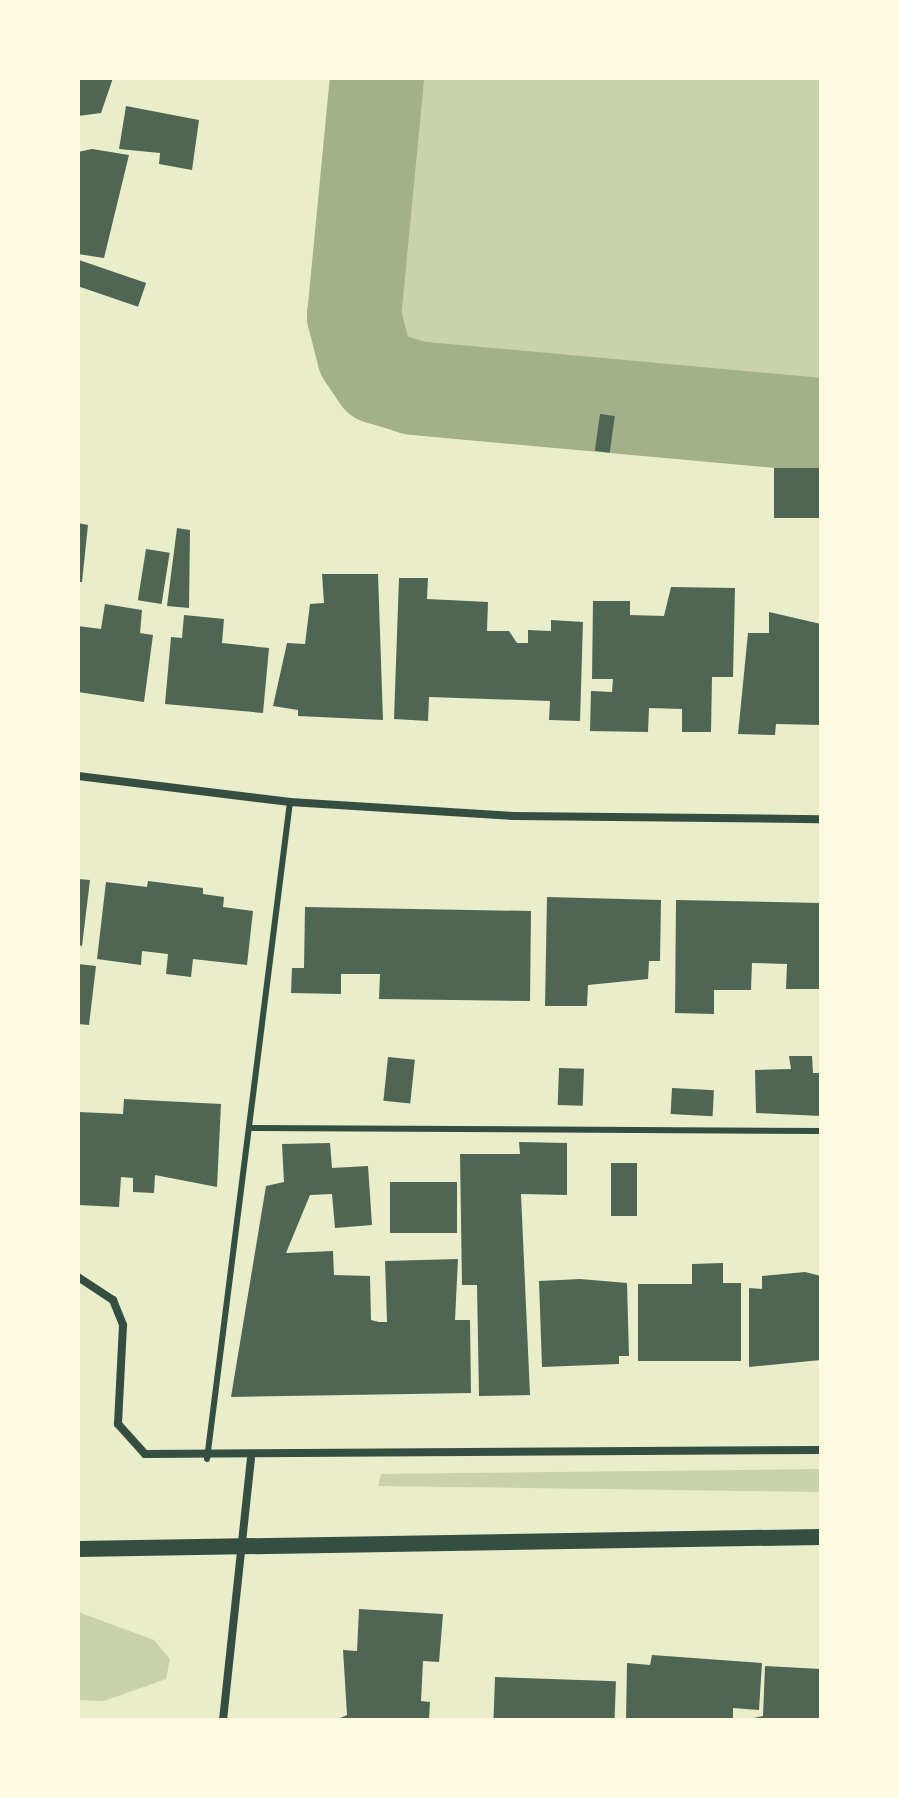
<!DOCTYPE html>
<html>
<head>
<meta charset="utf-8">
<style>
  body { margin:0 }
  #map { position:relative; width:899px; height:1798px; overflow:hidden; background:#e9edc9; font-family:Montserrat,sans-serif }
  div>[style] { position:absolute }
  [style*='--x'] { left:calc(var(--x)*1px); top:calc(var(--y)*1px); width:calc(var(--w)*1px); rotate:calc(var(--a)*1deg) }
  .green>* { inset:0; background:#cad2ad }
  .river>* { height:94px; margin:-47px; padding:0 47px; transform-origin:47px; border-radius:47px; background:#a3b18a }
  .building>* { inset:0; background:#4f6655; transform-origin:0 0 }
  .service>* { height:6px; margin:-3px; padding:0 3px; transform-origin:3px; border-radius:3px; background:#344e41 }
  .minor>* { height:8px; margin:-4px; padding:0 4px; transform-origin:4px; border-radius:4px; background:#344e41 }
  .secondary>* { height:16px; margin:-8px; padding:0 8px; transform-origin:8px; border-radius:8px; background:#344e41 }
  span { translate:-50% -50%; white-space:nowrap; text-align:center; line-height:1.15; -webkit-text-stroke:6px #fefae0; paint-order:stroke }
  .frame { position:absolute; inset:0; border:80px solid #fefae0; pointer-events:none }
</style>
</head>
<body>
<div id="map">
  <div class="green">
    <i style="clip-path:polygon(398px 78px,821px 78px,821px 425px,414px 388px,379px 377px,364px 355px,374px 317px)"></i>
    <i style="clip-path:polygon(821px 1469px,821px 1492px,378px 1486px,381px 1474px)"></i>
    <i style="clip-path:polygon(78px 1612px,154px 1640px,170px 1659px,166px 1679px,104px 1701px,78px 1700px)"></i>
  </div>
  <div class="river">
    <i style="--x:377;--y:78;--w:239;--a:95.5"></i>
    <i style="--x:354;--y:316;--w:40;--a:75.6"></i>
    <i style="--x:364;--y:355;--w:27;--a:56"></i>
    <i style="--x:379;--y:377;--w:37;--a:17"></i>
    <i style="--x:414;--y:388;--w:409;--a:5.2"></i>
  </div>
  <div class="building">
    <i style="clip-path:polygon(78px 78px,113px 78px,101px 113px,78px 116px)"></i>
    <i style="clip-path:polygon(126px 106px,199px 120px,192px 170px,159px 164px,160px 153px,119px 149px)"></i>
    <i style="clip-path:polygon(92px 149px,129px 155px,104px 258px,78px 254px,78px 152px)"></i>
    <i style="left:79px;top:260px;width:71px;height:25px;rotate:19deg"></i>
    <i style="left:600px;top:414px;width:15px;height:37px;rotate:8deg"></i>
    <i style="left:774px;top:468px;width:47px;height:50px"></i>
    <i style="clip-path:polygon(78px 523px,88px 525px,82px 582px,78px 582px)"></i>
    <i style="clip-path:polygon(177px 528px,190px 530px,189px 608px,167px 606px)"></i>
    <i style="left:146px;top:549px;width:24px;height:52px;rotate:9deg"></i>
    <i style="clip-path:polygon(322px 574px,378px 574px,383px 720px,298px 716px,298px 710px,273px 706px,287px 643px,305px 644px,310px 604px,324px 603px)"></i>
    <i style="clip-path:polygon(399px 578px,428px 578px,427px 599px,488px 602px,487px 631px,509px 631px,517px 643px,528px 643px,528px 630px,551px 631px,551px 620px,583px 622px,580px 721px,549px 720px,550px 701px,429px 697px,428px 721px,394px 719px)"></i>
    <i style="clip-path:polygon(671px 587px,735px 588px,733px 677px,712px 677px,711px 732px,682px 732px,682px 709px,649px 708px,648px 732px,590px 731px,591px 691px,612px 692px,613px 679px,592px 679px,593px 601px,630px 601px,630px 615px,664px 616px)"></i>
    <i style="clip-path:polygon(105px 604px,142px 610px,140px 633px,153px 635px,144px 702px,78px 692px,78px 626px,101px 629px)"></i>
    <i style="clip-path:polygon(769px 612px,821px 624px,821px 725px,776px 724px,775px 735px,738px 734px,748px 633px,769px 633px)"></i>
    <i style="clip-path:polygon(184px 615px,224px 619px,222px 643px,269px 648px,263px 713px,165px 704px,171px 637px,182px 638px)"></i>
    <i style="clip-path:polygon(78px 879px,90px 880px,82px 946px,78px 945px)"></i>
    <i style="clip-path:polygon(148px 881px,203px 888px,203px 894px,224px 897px,223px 907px,253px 911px,247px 965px,193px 959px,191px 977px,166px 974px,168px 954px,142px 951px,141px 965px,97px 959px,106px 882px,147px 887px)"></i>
    <i style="clip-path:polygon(547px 897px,661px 900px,660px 961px,649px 961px,648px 979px,588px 985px,587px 1006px,545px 1006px)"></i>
    <i style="clip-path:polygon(676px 900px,821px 903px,821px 989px,786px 989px,787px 964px,752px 963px,751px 990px,714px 990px,714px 1014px,675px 1013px)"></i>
    <i style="clip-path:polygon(305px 907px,531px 911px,530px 1001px,379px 999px,380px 974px,341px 974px,341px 994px,291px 993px,292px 968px,304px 968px)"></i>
    <i style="clip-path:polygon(78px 964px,96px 966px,89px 1025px,78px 1024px)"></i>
    <i style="clip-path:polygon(789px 1056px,812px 1056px,813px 1073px,821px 1073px,821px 1116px,756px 1113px,755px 1070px,791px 1069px)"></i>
    <i style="left:388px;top:1057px;width:27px;height:44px;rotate:6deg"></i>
    <i style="left:559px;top:1068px;width:25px;height:37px;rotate:2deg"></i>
    <i style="left:672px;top:1088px;width:42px;height:26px;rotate:3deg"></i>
    <i style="clip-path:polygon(124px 1099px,221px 1104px,217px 1187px,155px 1175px,154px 1193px,133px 1192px,133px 1178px,121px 1177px,119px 1207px,78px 1205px,78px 1112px,123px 1114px)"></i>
    <i style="clip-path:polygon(519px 1142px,567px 1143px,567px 1195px,521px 1194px,530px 1395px,479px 1396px,477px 1285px,462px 1285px,460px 1154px,520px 1154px)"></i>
    <i style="clip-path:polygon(330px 1143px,332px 1168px,368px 1166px,372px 1225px,335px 1228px,332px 1194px,310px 1195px,286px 1253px,333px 1251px,334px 1275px,370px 1276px,371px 1320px,379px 1322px,387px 1322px,385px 1261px,458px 1259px,455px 1320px,470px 1320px,471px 1393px,231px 1397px,266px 1186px,284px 1182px,282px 1144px)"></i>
    <i style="left:611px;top:1163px;width:26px;height:53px"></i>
    <i style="left:457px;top:1182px;width:51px;height:67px;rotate:90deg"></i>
    <i style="clip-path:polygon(723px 1263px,723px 1283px,741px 1283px,741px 1361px,638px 1361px,638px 1284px,692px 1284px,692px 1264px)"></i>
    <i style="clip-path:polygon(805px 1272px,821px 1276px,821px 1360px,749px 1367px,749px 1288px,762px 1289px,762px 1276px)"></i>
    <i style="clip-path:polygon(580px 1279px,627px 1283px,629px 1356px,619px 1356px,619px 1364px,542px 1367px,539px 1281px)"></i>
    <i style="clip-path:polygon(359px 1609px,443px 1614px,439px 1662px,423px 1661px,421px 1701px,430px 1702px,429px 1720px,336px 1720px,347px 1715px,343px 1650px,357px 1651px)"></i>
    <i style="clip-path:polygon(652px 1655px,762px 1663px,759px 1710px,733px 1708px,733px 1720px,626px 1720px,627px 1663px,650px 1665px)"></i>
    <i style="clip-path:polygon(765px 1666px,821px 1669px,821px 1720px,744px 1720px,763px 1716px)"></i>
    <i style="left:495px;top:1677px;width:121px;height:43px;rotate:2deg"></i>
  </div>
  <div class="service">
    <i style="--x:250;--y:1128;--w:571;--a:0.3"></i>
    <i style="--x:207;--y:1459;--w:662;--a:-82.8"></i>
  </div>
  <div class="minor">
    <i style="--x:78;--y:776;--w:214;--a:7"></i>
    <i style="--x:290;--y:802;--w:224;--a:3.6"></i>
    <i style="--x:514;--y:816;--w:307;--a:0.6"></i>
    <i style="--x:78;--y:1277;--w:42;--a:33.3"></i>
    <i style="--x:113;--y:1300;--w:27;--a:68"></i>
    <i style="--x:123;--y:1325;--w:99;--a:92.9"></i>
    <i style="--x:118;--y:1424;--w:40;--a:48"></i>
    <i style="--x:145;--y:1454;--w:676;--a:-0.34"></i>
    <i style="--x:223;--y:1720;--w:263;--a:-83.9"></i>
  </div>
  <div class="secondary">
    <i style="--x:78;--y:1549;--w:743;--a:-0.93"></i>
  </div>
  <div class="frame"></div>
</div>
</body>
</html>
